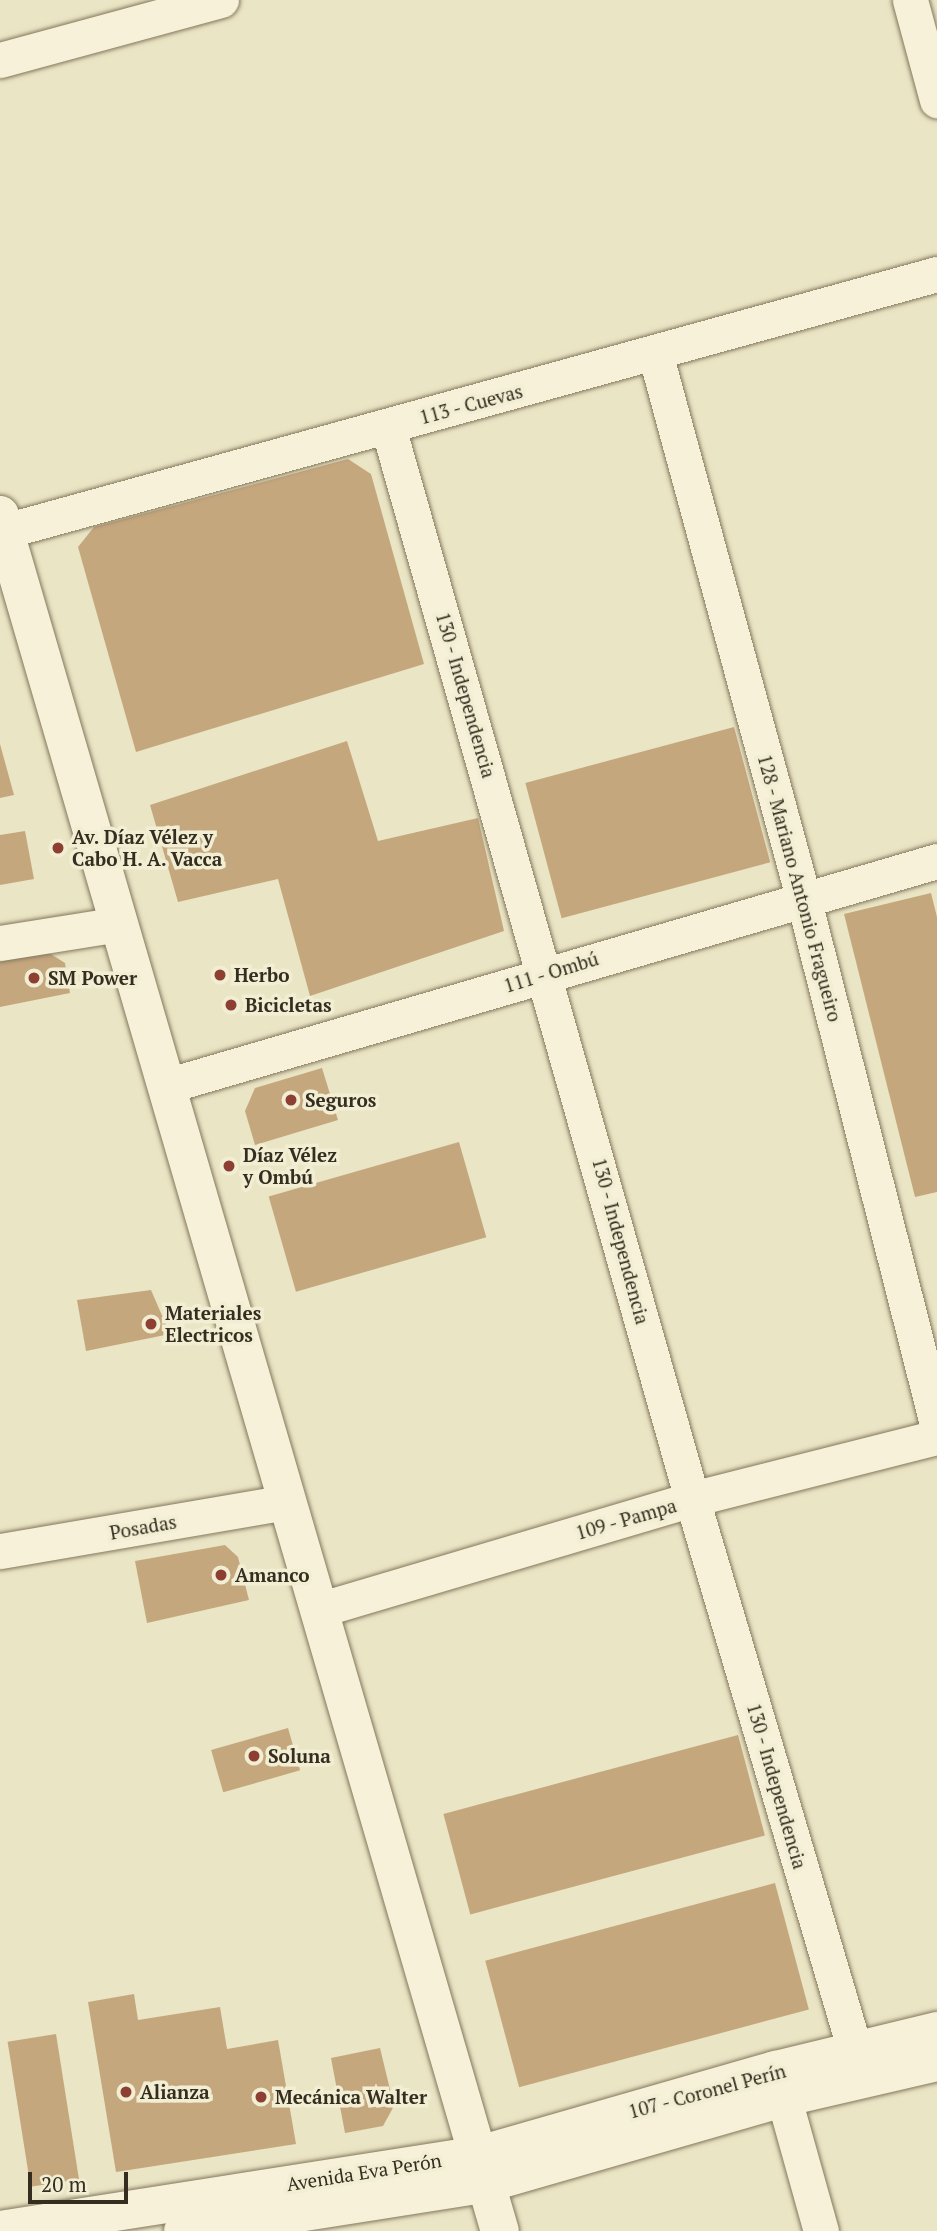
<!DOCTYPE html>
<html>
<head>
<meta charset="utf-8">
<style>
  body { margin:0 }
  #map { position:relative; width:937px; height:2231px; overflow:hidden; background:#eae5c5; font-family:"PT Serif",serif }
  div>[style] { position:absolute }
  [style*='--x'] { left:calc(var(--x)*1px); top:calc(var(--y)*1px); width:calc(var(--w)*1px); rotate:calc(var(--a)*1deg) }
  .building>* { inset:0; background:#c5a77e; transform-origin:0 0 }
  .roads { filter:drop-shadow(0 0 2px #84785d) drop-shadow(0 0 2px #84785d) }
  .street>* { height:35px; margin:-17.5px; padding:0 17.5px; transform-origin:17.5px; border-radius:17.5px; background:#f6f1d8 }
  .secondary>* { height:38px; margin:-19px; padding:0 19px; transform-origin:19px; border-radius:19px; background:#f6f1d8 }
  .dots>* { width:19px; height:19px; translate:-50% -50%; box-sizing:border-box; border:4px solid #f2eed4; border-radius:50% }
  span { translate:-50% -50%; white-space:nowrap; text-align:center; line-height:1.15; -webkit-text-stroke:7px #f2eed4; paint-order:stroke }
  .street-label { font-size:19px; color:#352d1f }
  .poi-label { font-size:19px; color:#352d1f; font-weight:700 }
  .left { translate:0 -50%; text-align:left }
  .scale { position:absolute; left:28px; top:2172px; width:100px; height:32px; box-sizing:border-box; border:4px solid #352d1f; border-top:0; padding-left:9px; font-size:21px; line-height:24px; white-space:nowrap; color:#352d1f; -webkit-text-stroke:5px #f2eed4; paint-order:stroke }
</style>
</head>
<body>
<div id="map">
  <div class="building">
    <i style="clip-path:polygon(348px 459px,371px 474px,424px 664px,136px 752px,78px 547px,94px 527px)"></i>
    <i style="left:734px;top:727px;width:140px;height:216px;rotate:75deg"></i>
    <i style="clip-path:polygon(347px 741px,378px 841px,478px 818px,504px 931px,310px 996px,278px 879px,178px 902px,150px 805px)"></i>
    <i style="clip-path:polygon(0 744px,14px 795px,0 798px)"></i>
    <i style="clip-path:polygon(25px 831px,34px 879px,0 885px,0 835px)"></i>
    <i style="clip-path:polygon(931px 893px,937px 917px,937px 1192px,915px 1197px,844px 914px)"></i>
    <i style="clip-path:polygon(46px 951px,65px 963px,70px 993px,0 1007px,0 960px)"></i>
    <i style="clip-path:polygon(322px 1068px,338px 1120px,255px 1145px,245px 1111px,255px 1088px)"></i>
    <i style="left:459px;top:1142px;width:99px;height:198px;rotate:74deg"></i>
    <i style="clip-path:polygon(151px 1290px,170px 1334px,86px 1351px,77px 1300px)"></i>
    <i style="clip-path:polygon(225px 1545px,238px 1557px,249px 1600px,147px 1623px,135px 1561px)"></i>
    <i style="left:288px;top:1728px;width:44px;height:80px;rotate:74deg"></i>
    <i style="left:738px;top:1735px;width:104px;height:305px;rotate:75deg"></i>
    <i style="left:775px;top:1883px;width:131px;height:300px;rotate:75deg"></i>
    <i style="clip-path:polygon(134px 1994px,138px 2020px,220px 2007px,227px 2049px,278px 2040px,296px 2144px,116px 2172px,88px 2002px)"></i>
    <i style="left:56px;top:2034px;width:147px;height:49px;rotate:81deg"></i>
    <i style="clip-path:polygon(380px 2048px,394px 2106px,383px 2126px,345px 2133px,331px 2058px)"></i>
  </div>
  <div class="roads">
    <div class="street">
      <i style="--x:910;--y:0;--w:104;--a:74.9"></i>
      <i style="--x:0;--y:60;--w:229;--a:-15.2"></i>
      <i style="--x:655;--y:353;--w:564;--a:74.78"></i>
      <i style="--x:803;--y:897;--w:544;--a:75.73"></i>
      <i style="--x:388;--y:427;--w:1114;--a:74.17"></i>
      <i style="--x:692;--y:1499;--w:579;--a:73.54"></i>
      <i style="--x:5;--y:531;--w:967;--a:-15.42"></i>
      <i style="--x:0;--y:943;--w:121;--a:-9"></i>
      <i style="--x:166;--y:1086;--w:803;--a:-16.27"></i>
      <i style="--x:0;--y:1551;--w:290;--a:-9.7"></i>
      <i style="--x:318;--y:1610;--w:390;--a:-16.5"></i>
      <i style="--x:692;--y:1499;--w:253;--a:-14.2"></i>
      <i style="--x:776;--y:2070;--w:167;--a:74.4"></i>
    </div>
    <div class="secondary">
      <i style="--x:0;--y:515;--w:1787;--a:73.76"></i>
      <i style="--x:0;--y:2230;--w:485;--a:-8.9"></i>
      <i style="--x:479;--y:2155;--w:309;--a:-16"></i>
      <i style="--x:776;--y:2070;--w:166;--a:-13.6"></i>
      <i style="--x:183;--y:2231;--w:309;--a:-8.9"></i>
      <i style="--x:488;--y:2183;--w:306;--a:-16.1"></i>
      <i style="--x:782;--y:2098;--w:159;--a:-13.1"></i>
    </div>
  </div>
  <div class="dots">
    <i style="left:58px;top:848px;background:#8d4032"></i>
    <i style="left:220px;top:975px;background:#8d4032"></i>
    <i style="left:34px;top:978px;background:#8d4032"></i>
    <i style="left:231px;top:1005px;background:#8d4032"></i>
    <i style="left:291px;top:1100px;background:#8d4032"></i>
    <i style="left:229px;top:1166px;background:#8d4032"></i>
    <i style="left:151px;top:1324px;background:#8d4032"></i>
    <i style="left:221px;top:1575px;background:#8d4032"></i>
    <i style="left:254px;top:1756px;background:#8d4032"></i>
    <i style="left:126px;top:2092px;background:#8d4032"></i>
    <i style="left:261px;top:2097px;background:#8d4032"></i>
  </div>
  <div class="street-label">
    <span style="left:471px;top:404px;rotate:-15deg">113 - Cuevas</span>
    <span style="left:466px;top:695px;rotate:74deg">130 - Independencia</span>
    <span style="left:800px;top:888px;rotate:75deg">128 - Mariano Antonio Fragueiro</span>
    <span style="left:551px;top:972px;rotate:-17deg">111 - Ombú</span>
    <span style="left:621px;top:1241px;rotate:75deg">130 - Independencia</span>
    <span style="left:626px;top:1519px;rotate:-16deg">109 - Pampa</span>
    <span style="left:143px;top:1527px;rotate:-10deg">Posadas</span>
    <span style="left:777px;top:1786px;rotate:74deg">130 - Independencia</span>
    <span style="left:707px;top:2091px;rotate:-15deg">107 - Coronel Perín</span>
    <span style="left:364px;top:2172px;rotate:-9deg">Avenida Eva Perón</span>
  </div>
  <div class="poi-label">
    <span class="left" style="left:72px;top:848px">Av. Díaz Vélez y<br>Cabo H. A. Vacca</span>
    <span class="left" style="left:234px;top:975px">Herbo</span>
    <span class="left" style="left:48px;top:978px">SM Power</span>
    <span class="left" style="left:245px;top:1005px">Bicicletas</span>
    <span class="left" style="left:305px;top:1100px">Seguros</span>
    <span class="left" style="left:243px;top:1166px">Díaz Vélez<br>y Ombú</span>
    <span class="left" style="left:165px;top:1324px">Materiales<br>Electricos</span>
    <span class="left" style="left:235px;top:1575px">Amanco</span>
    <span class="left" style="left:268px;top:1756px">Soluna</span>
    <span class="left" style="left:140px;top:2092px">Alianza</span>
    <span class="left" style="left:275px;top:2097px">Mecánica Walter</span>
  </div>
  <div class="scale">20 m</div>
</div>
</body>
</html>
